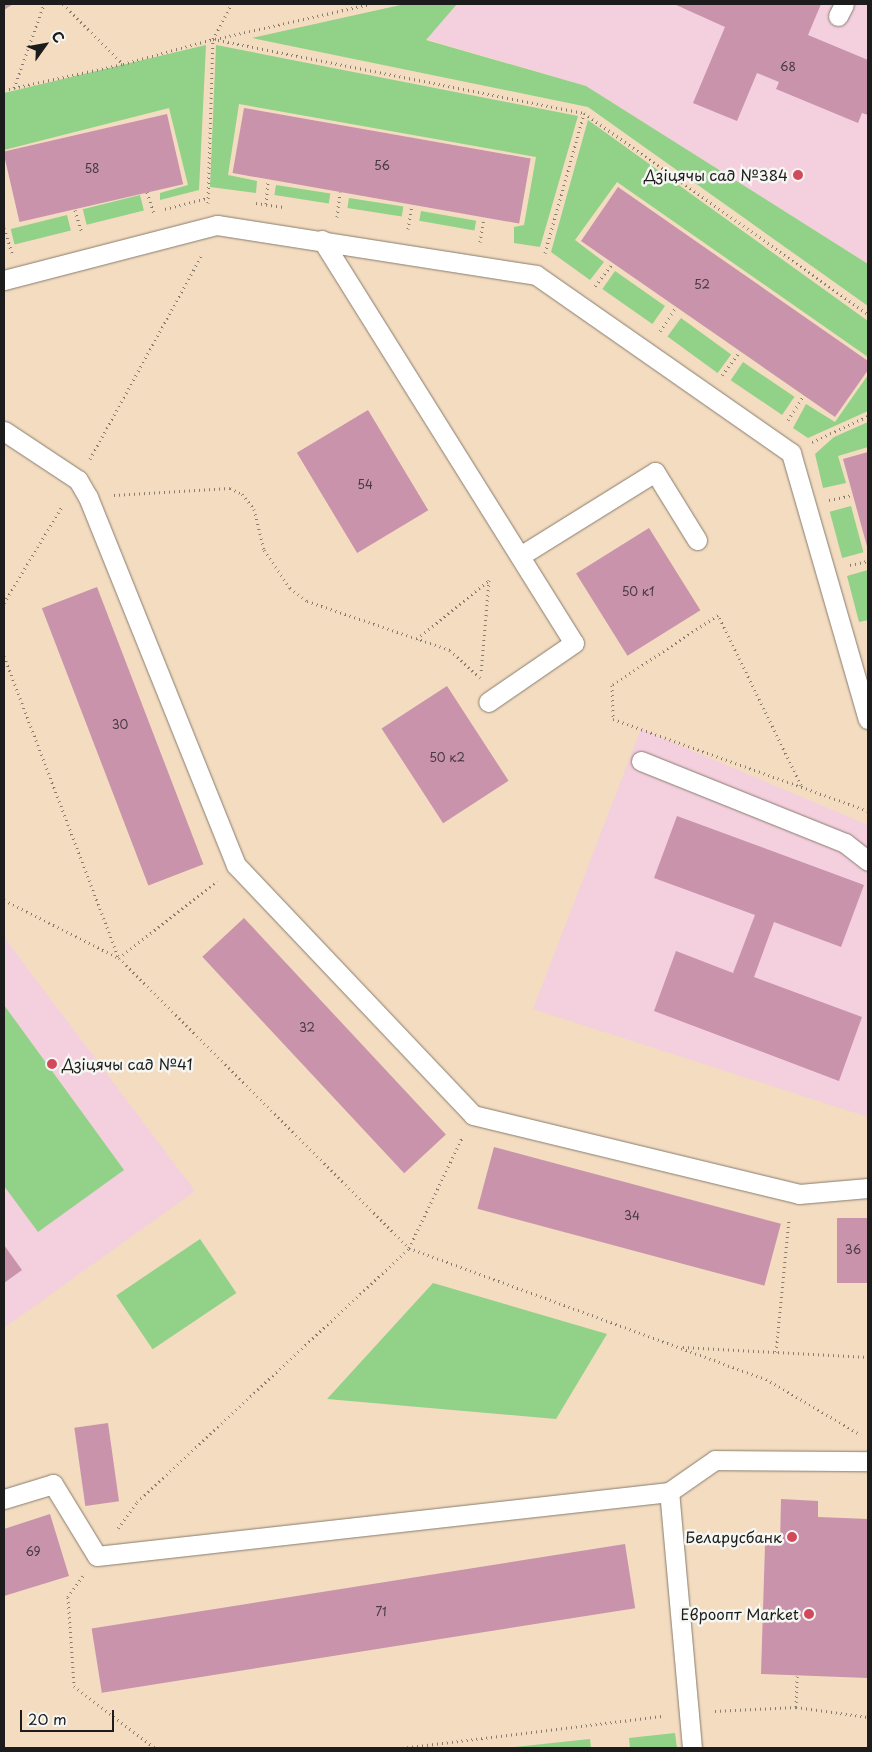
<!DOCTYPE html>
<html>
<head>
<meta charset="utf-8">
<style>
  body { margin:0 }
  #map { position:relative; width:872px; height:1752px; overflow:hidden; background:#f3dcc0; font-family:"Playpen Sans",sans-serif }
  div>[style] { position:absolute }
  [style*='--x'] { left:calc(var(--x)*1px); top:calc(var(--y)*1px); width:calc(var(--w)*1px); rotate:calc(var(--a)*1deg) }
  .built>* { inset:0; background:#f4cfde }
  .green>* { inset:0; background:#91d188; transform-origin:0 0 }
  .building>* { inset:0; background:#c893ab; transform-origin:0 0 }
  .path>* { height:3px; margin-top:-1.5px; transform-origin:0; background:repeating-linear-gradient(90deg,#887c6e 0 1px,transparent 0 5px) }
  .roads { filter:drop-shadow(0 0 1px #887c6e) drop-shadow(0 0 1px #887c6e) }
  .lane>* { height:19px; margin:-9.5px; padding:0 9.5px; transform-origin:9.5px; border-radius:9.5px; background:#fff }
  .dots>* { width:14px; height:14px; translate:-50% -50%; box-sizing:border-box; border:2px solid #f6f6f2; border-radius:50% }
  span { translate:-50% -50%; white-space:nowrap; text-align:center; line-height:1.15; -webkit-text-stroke:5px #f6f6f2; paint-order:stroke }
  .number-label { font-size:12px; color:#473a40 }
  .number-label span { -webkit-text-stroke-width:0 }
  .poi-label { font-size:15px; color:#1c1c1c }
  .right { translate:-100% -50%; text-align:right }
  .left { translate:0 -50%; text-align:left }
  .frame { position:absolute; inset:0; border:5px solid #1c1c1c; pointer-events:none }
  .north { position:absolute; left:20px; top:20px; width:50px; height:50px; -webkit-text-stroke:4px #f6f6f2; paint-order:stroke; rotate:58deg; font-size:14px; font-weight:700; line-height:20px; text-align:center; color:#1c1c1c }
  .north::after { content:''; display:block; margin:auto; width:18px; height:22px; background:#1c1c1c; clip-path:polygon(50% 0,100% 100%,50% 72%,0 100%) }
  .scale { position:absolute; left:20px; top:1710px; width:94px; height:22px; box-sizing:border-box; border:2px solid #1c1c1c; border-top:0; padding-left:6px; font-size:15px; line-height:18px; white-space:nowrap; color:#1c1c1c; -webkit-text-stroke:4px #f6f6f2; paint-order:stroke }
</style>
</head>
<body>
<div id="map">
  <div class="built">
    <i style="clip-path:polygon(457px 4px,868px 4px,868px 264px,586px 86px,426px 39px)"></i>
    <i style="clip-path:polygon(641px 729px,868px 825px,868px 1117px,533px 1009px)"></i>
    <i style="clip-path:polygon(4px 937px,195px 1191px,4px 1328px)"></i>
  </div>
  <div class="green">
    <i style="clip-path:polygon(405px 4px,457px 4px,426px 40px,586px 86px,868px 264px,868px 306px,588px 107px,252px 38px)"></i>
    <i style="clip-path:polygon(206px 45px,199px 190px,160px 200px,160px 193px,188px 185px,169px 108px,4px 150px,4px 93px)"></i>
    <i style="clip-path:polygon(216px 45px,578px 116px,540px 247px,514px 243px,514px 227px,524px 225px,536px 157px,239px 104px,228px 175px,257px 181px,256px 193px,210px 187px)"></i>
    <i style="clip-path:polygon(588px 120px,868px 321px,868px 357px,617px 182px,575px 240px,604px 262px,590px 280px,551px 252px)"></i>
    <i style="left:276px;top:185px;width:55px;height:10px;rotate:9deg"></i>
    <i style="left:140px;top:195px;width:16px;height:59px;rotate:76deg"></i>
    <i style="left:349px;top:198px;width:55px;height:10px;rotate:9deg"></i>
    <i style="left:421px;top:211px;width:56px;height:10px;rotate:10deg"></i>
    <i style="left:67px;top:215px;width:16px;height:58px;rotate:76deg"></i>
    <i style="left:615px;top:271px;width:61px;height:22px;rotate:35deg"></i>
    <i style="left:681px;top:318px;width:62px;height:23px;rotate:36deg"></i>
    <i style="left:743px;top:362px;width:62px;height:22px;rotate:34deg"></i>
    <i style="clip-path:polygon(868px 375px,868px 411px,808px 438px,793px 428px,806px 404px,835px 422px)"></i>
    <i style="clip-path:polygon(868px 422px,868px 447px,838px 456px,846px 483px,823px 488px,815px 454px,834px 437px)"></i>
    <i style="left:851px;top:506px;width:48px;height:22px;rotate:75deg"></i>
    <i style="clip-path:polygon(868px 570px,868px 620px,859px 622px,847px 576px)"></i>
    <i style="clip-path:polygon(4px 1005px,124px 1170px,38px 1232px,4px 1186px)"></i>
    <i style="left:200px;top:1239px;width:65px;height:101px;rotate:56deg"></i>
    <i style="clip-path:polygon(433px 1283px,607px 1334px,556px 1419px,327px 1399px)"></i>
    <i style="clip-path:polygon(675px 1733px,677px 1748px,630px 1748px,629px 1738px)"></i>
    <i style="clip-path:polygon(590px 1739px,591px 1748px,506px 1748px)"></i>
  </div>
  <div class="building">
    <i style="clip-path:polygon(4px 4px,13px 4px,4px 10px)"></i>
    <i style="clip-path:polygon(674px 4px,821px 4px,808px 35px,868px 60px,868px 115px,862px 113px,858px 123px,776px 89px,779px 82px,757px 73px,737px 121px,693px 103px,725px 27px)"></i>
    <i style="left:244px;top:108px;width:291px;height:66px;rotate:10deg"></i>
    <i style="left:167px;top:114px;width:72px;height:168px;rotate:77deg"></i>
    <i style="clip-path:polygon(618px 187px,868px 361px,868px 370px,835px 417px,581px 241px)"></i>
    <i style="left:368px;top:410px;width:117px;height:83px;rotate:59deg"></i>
    <i style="clip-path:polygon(868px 452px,868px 550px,843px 459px)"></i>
    <i style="left:649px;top:528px;width:97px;height:86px;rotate:58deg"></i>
    <i style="left:97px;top:587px;width:297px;height:59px;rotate:69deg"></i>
    <i style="left:447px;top:686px;width:113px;height:78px;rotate:57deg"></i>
    <i style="clip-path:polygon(677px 816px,864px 885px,841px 947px,774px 922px,754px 977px,862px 1017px,839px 1081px,654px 1011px,676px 951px,733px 973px,755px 915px,654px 878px)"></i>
    <i style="left:244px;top:918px;width:296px;height:57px;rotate:47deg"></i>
    <i style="left:494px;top:1147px;width:297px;height:64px;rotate:15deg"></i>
    <i style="left:837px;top:1218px;width:31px;height:65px"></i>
    <i style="clip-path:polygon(4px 1245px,22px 1270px,4px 1283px)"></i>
    <i style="left:108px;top:1423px;width:79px;height:34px;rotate:82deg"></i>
    <i style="clip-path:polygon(781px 1499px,818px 1501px,818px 1517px,868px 1519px,868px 1678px,761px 1674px,765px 1545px,780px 1546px)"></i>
    <i style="clip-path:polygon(50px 1514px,69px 1576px,4px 1596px,4px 1529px)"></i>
    <i style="left:625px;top:1544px;width:65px;height:540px;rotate:81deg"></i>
  </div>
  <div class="path">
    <i style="--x:63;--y:4;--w:85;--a:45"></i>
    <i style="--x:215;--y:39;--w:159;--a:-12.7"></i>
    <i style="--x:14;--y:88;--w:89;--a:-70.3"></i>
    <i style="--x:4;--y:90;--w:122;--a:-12.3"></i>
    <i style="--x:123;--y:64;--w:93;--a:-15.5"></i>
    <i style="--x:213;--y:39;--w:378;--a:11.3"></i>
    <i style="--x:584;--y:113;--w:348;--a:35.3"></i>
    <i style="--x:147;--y:192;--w:22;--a:72"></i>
    <i style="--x:208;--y:203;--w:164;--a:-88.3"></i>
    <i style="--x:213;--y:39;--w:40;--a:-62"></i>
    <i style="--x:256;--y:203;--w:28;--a:8"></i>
    <i style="--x:266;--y:204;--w:24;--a:-85"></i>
    <i style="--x:165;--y:209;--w:43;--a:-14.7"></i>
    <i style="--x:75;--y:210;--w:24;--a:73"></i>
    <i style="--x:337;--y:217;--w:25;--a:-83"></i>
    <i style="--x:4;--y:228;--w:26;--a:72"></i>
    <i style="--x:408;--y:229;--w:24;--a:-81"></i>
    <i style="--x:480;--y:242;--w:24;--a:-81"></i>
    <i style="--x:545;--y:253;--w:145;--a:-74.4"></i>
    <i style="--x:595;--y:286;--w:29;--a:-52"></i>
    <i style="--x:660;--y:331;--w:29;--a:-56"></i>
    <i style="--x:722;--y:375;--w:30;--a:-53"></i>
    <i style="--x:788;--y:420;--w:30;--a:-57"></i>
    <i style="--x:812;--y:442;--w:62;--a:-24.9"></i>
    <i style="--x:90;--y:459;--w:231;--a:-61.3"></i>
    <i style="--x:114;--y:495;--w:116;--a:-3.5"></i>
    <i style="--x:230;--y:488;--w:13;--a:27"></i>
    <i style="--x:242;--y:494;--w:19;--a:51"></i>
    <i style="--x:254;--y:509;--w:42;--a:76.3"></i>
    <i style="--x:264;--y:550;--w:46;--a:55.6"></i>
    <i style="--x:290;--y:588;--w:21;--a:37"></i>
    <i style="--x:307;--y:601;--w:151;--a:18.9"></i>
    <i style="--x:450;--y:650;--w:41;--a:43"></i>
    <i style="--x:829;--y:500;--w:24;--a:-12"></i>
    <i style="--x:850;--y:565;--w:18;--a:-13"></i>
    <i style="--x:4;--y:603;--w:114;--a:-59"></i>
    <i style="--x:417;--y:639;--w:93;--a:-39.3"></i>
    <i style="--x:489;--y:580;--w:94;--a:94.9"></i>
    <i style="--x:4;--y:656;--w:323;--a:69.2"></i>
    <i style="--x:119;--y:958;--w:410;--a:45"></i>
    <i style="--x:409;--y:1248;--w:380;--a:20.2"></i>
    <i style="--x:766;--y:1379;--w:110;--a:30.5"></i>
    <i style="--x:801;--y:785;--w:189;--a:-116"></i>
    <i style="--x:718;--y:615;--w:127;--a:146.6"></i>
    <i style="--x:612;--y:685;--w:34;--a:88"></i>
    <i style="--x:613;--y:719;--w:271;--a:19.8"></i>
    <i style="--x:4;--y:900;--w:129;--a:26.8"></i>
    <i style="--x:119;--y:958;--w:125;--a:-38.2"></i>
    <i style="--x:683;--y:1347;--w:185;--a:3.1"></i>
    <i style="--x:776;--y:1352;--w:134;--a:-84.4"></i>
    <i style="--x:118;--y:1528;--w:32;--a:-54"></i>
    <i style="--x:137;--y:1502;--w:372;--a:-43"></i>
    <i style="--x:409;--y:1248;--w:124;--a:-64.3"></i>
    <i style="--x:83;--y:1576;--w:26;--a:126"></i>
    <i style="--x:68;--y:1597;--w:89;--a:86.1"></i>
    <i style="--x:74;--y:1686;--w:102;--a:37.4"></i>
    <i style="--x:796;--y:1707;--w:31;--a:-88"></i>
    <i style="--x:715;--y:1711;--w:81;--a:-2.8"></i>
    <i style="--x:796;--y:1707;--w:73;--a:7.9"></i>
    <i style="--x:402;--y:1748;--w:264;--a:-7"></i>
  </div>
  <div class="roads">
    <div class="lane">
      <i style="--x:838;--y:16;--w:13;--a:-63"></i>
      <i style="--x:322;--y:240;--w:475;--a:58"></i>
      <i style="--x:574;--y:643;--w:104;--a:145.5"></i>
      <i style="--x:4;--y:280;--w:220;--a:-14.5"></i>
      <i style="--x:217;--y:225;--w:323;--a:8.9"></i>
      <i style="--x:536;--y:275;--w:311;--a:34.9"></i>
      <i style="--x:791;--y:453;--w:277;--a:73.9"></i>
      <i style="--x:4;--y:431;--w:89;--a:33.5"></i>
      <i style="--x:78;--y:480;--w:20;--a:60"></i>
      <i style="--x:88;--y:497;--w:397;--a:68.1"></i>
      <i style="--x:236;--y:865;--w:344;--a:46.5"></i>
      <i style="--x:473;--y:1115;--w:335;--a:13.6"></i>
      <i style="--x:799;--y:1194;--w:69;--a:-5"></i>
      <i style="--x:520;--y:556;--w:159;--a:-31.9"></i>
      <i style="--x:655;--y:472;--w:80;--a:58.3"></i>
      <i style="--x:641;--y:761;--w:220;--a:21.9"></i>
      <i style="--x:845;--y:843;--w:29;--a:38"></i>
      <i style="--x:4;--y:1499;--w:51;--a:-17"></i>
      <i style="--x:53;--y:1484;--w:84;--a:58.6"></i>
      <i style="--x:97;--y:1556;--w:576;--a:-6.38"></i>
      <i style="--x:692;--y:1748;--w:257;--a:-95.1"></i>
      <i style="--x:669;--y:1492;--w:56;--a:-34.8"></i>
      <i style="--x:715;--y:1460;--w:153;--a:0.4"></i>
    </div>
  </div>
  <div class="dots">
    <i style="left:798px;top:175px;background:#d1495b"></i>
    <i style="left:52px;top:1064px;background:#d1495b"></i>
    <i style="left:792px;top:1537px;background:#d1495b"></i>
    <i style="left:809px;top:1614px;background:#d1495b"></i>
  </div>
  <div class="number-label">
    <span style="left:788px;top:67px">68</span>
    <span style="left:382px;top:166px">56</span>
    <span style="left:92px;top:169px">58</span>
    <span style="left:702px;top:285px">52</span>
    <span style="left:365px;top:485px">54</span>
    <span style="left:638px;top:592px">50 к1</span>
    <span style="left:120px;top:725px">30</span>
    <span style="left:447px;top:758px">50 к2</span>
    <span style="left:307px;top:1028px">32</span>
    <span style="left:632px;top:1216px">34</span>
    <span style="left:853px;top:1250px">36</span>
    <span style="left:33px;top:1552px">69</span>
    <span style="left:381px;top:1612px">71</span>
  </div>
  <div class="poi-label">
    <span class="right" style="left:788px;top:175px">Дзіцячы сад №384</span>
    <span class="left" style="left:62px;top:1064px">Дзіцячы сад №41</span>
    <span class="right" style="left:782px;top:1537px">Беларусбанк</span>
    <span class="right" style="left:799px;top:1614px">Евроопт Market</span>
  </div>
  <div class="frame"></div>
  <div class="north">С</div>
  <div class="scale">20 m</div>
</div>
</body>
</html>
